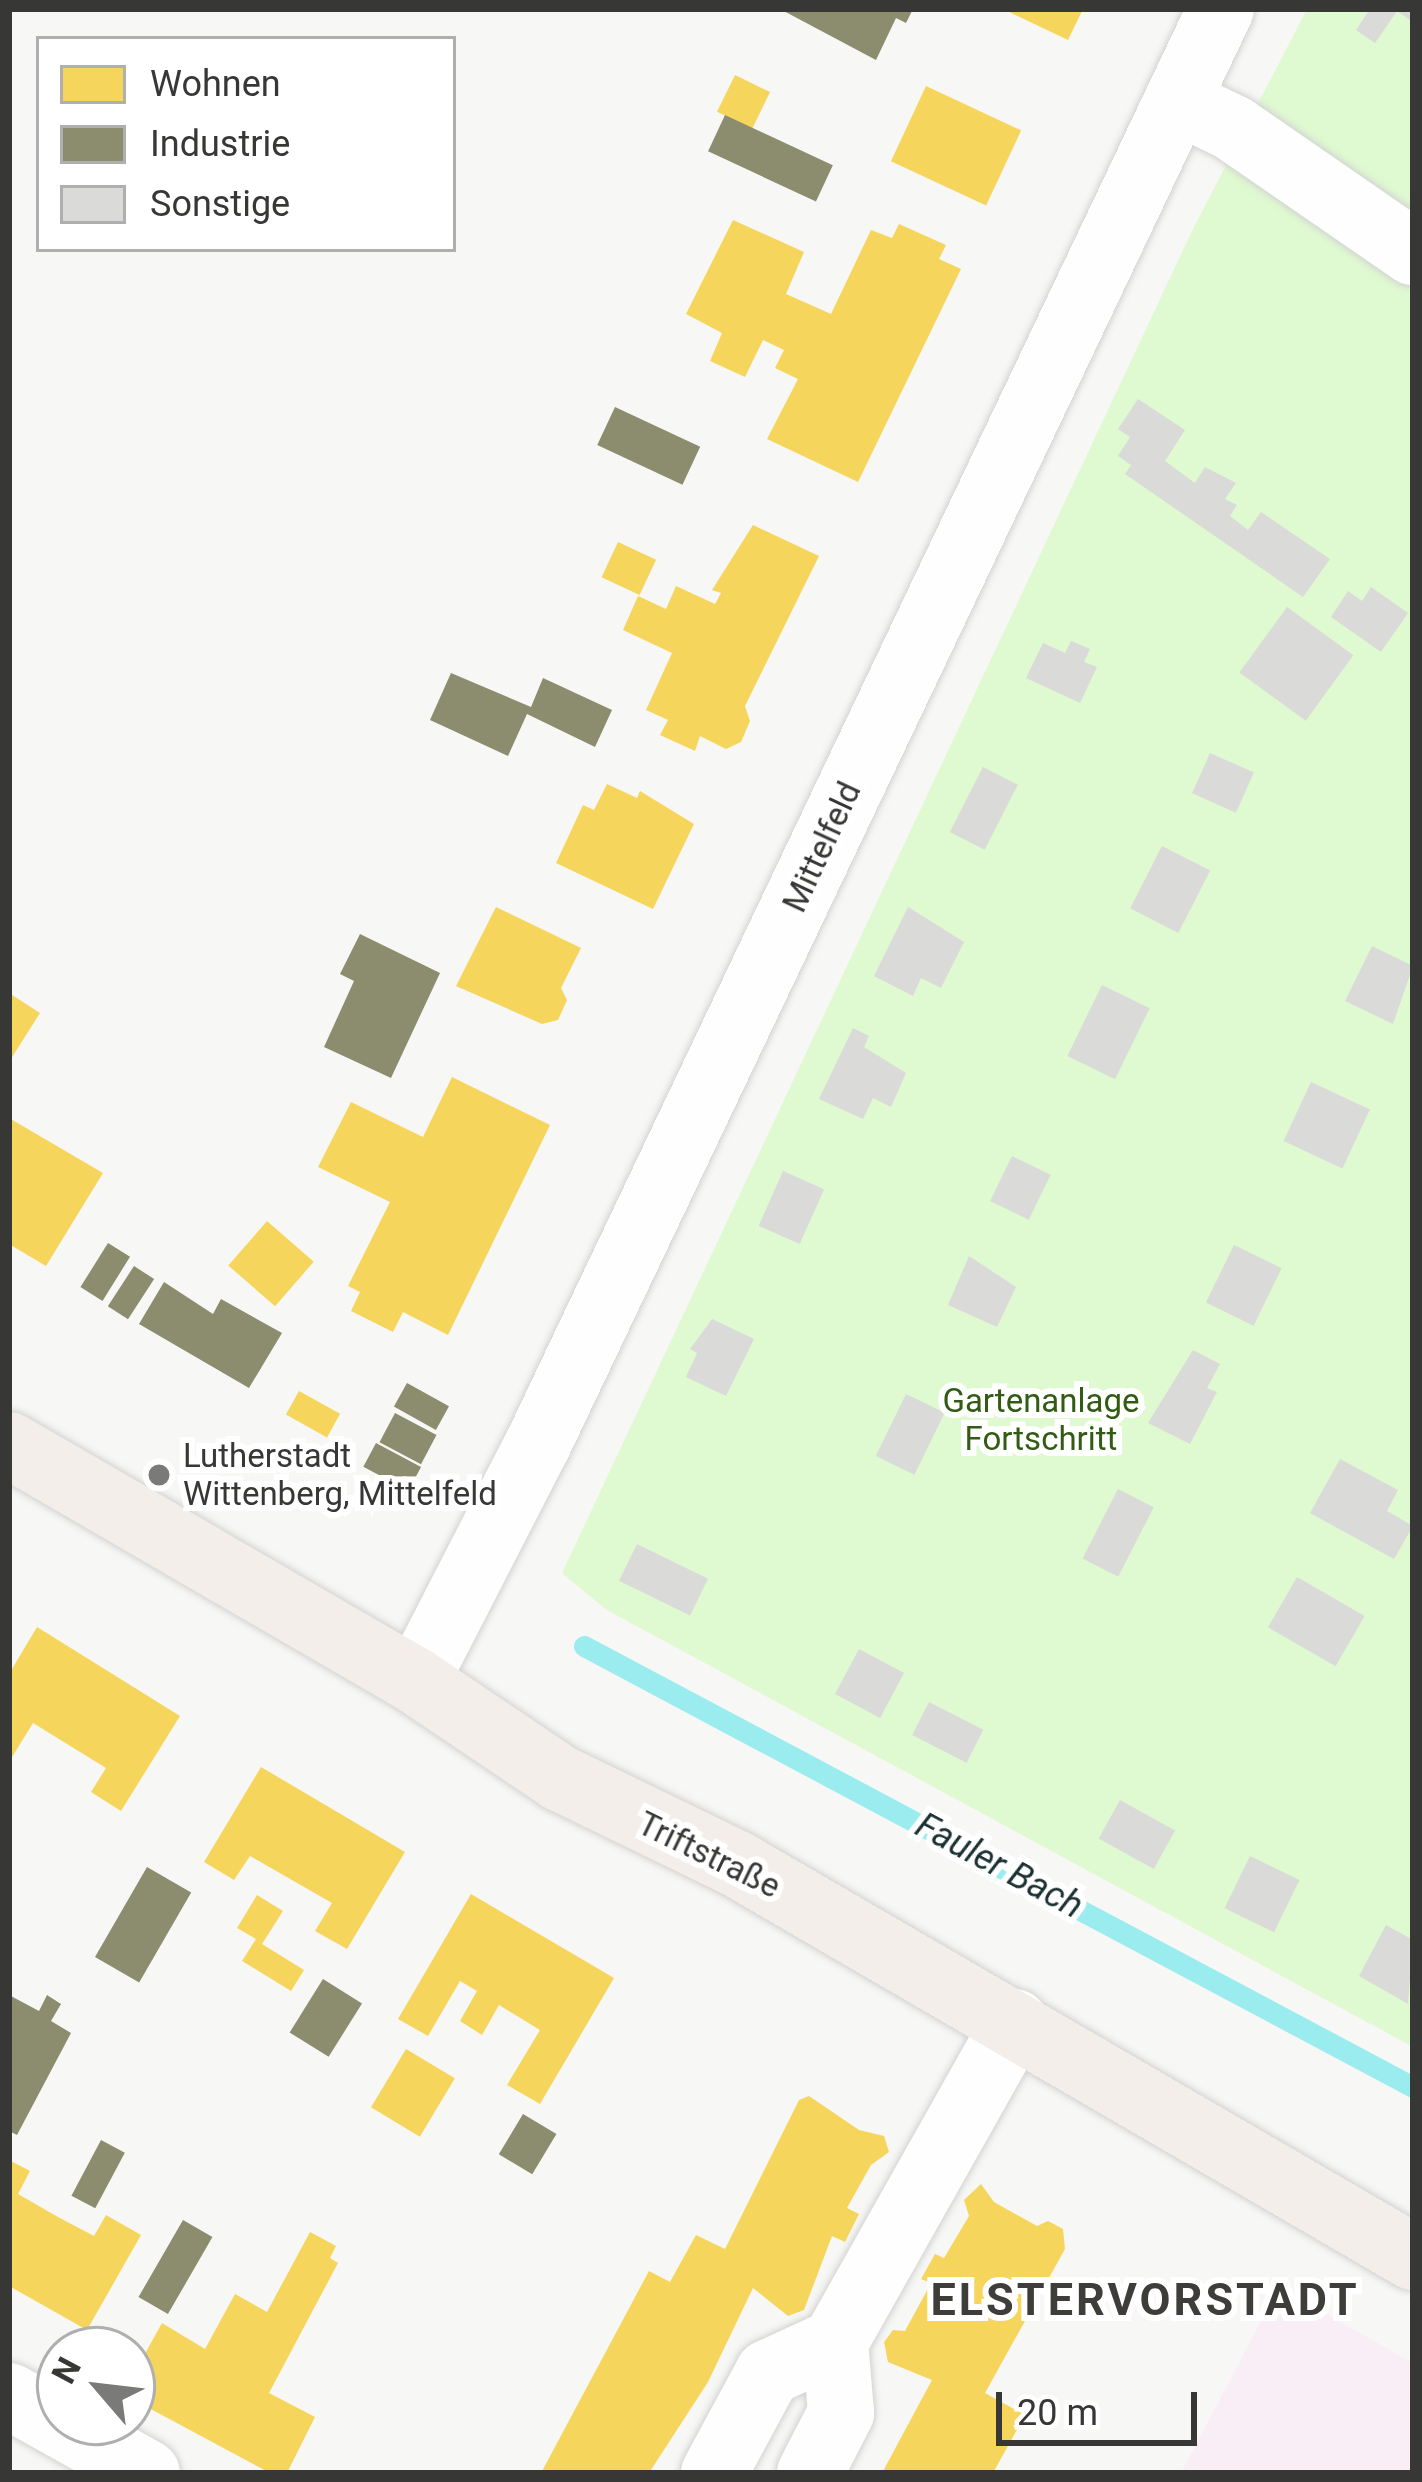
<!DOCTYPE html>
<html>
<head>
<meta charset="utf-8">
<style>
  body { margin:0 }
  #map { position:relative; width:1422px; height:2482px; overflow:hidden; background:#f7f7f5; font-family:Roboto,sans-serif }
  div>[style] { position:absolute }
  [style*='--x'] { left:calc(var(--x)*1px); top:calc(var(--y)*1px); width:calc(var(--w)*1px); rotate:calc(var(--a)*1deg) }
  .commercial>* { inset:0; background:#f9eef5 }
  .green>* { inset:0; background:#dff9d1 }
  .homes>* { inset:0; background:#f6d55c; transform-origin:0 0 }
  .industry>* { inset:0; background:#8c8c6e; transform-origin:0 0 }
  .stream>* { height:21px; margin:-10.5px; padding:0 10.5px; transform-origin:10.5px; border-radius:10.5px; background:#9aecef }
  .building>* { inset:0; background:#dadad8; transform-origin:0 0 }
  .roads { filter:drop-shadow(0 0 3px #d3d3d2) drop-shadow(0 0 3px #d3d3d2) }
  .minor>* { height:66px; margin:-33px; padding:0 33px; transform-origin:33px; border-radius:33px; background:#fefefe }
  .major>* { height:66px; margin:-33px; padding:0 33px; transform-origin:33px; border-radius:33px; background:#f4eeea }
  .dots>* { width:33px; height:33px; translate:-50% -50%; box-sizing:border-box; border:6px solid #fff; border-radius:50% }
  span { translate:-50% -50%; white-space:nowrap; text-align:center; line-height:1.15; -webkit-text-stroke:12px #fff; paint-order:stroke }
  .street-label { font-size:33px; color:#373736 }
  .park-label { font-size:33px; color:#325b14 }
  .poi-label { font-size:33px; color:#373736 }
  .left { translate:0 -50%; text-align:left }
  .water-label { font-size:36px; color:#1b3031; font-style:italic }
  .district-label { font-size:45px; color:#3e3d3a; font-weight:700; letter-spacing:3px }
  .frame { position:absolute; inset:0; border:12px solid #373736; pointer-events:none }
  .legend { position:absolute; left:36px; top:36px; width:420px; height:216px; box-sizing:border-box; background:#fff; border:3px solid #afafaf; margin:0; padding:15px 21px; list-style:none; font-size:36px; color:#373736 }
  .legend li { display:flex; align-items:center; gap:24px; height:60px }
  .legend b { width:60px; border:3px solid #afafaf }
  .north { position:absolute; left:36px; top:2326px; width:120px; height:120px; box-sizing:border-box; background:#fff; border:3px solid #afafaf; border-radius:50%; rotate:298deg; font-size:33px; font-weight:700; line-height:48px; text-align:center; color:#373736 }
  .north::after { content:''; display:block; margin:auto; width:42px; height:54px; background:#7a7a79; clip-path:polygon(50% 0,100% 100%,50% 72%,0 100%) }
  .scale { position:absolute; left:996px; top:2392px; width:201px; height:54px; box-sizing:border-box; border:6px solid #373736; border-top:0; padding-left:15px; font-size:36px; line-height:42px; white-space:nowrap; color:#373736; -webkit-text-stroke:9px #fff; paint-order:stroke }
</style>
</head>
<body>
<div id="map">
  <div class="commercial">
    <i style="clip-path:polygon(1279px 2287px,1413px 2363px,1413px 2473px,1181px 2473px)"></i>
  </div>
  <div class="green">
    <i style="clip-path:polygon(1307px 9px,1413px 9px,1413px 2047px,607px 1610px,562px 1573px,1192px 231px)"></i>
  </div>
  <div class="homes">
    <i style="clip-path:polygon(1003px 9px,1083px 9px,1068px 40px)"></i>
    <i style="left:735px;top:75px;width:39px;height:41px;rotate:26deg"></i>
    <i style="left:926px;top:86px;width:105px;height:83px;rotate:25deg"></i>
    <i style="clip-path:polygon(733px 220px,804px 252px,786px 294px,831px 314px,871px 230px,892px 238px,899px 224px,946px 245px,939px 259px,961px 269px,858px 482px,767px 439px,798px 379px,775px 368px,784px 350px,763px 340px,745px 377px,710px 361px,722px 333px,686px 314px)"></i>
    <i style="clip-path:polygon(753px 525px,819px 556px,745px 706px,750px 721px,741px 742px,726px 749px,700px 736px,695px 751px,660px 735px,668px 720px,646px 710px,672px 653px,623px 630px,638px 596px,666px 609px,676px 586px,715px 604px,721px 593px,712px 590px)"></i>
    <i style="left:618px;top:542px;width:42px;height:39px;rotate:25deg"></i>
    <i style="clip-path:polygon(607px 784px,637px 798px,640px 791px,694px 824px,653px 909px,556px 863px,583px 805px,594px 810px)"></i>
    <i style="clip-path:polygon(496px 907px,581px 948px,561px 988px,567px 1000px,558px 1020px,542px 1024px,456px 986px)"></i>
    <i style="clip-path:polygon(9px 993px,40px 1013px,9px 1062px)"></i>
    <i style="clip-path:polygon(452px 1077px,550px 1125px,448px 1335px,403px 1312px,393px 1332px,351px 1311px,360px 1292px,348px 1286px,390px 1202px,318px 1167px,351px 1102px,423px 1137px)"></i>
    <i style="clip-path:polygon(9px 1118px,103px 1173px,46px 1266px,9px 1244px)"></i>
    <i style="left:267px;top:1221px;width:62px;height:59px;rotate:41deg"></i>
    <i style="left:299px;top:1391px;width:47px;height:27px;rotate:29deg"></i>
    <i style="clip-path:polygon(37px 1627px,180px 1716px,121px 1811px,91px 1792px,106px 1768px,33px 1723px,9px 1762px,9px 1674px)"></i>
    <i style="clip-path:polygon(261px 1767px,405px 1852px,347px 1949px,315px 1931px,332px 1903px,250px 1856px,234px 1880px,204px 1862px)"></i>
    <i style="clip-path:polygon(471px 1894px,614px 1978px,540px 2104px,507px 2085px,540px 2030px,499px 2005px,482px 2035px,460px 2021px,477px 1991px,460px 1981px,428px 2036px,398px 2019px)"></i>
    <i style="clip-path:polygon(257px 1895px,283px 1911px,262px 1944px,304px 1970px,291px 1991px,242px 1961px,256px 1939px,237px 1928px)"></i>
    <i style="left:406px;top:2049px;width:57px;height:68px;rotate:31deg"></i>
    <i style="clip-path:polygon(809px 2096px,859px 2130px,884px 2136px,889px 2152px,871px 2165px,847px 2208px,859px 2214px,845px 2242px,832px 2236px,804px 2310px,788px 2316px,753px 2288px,708px 2382px,649px 2473px,541px 2473px,649px 2271px,670px 2282px,696px 2235px,725px 2249px,799px 2100px)"></i>
    <i style="clip-path:polygon(9px 2160px,30px 2171px,18px 2194px,58px 2217px,94px 2236px,106px 2215px,141px 2235px,87px 2330px,9px 2286px)"></i>
    <i style="clip-path:polygon(981px 2184px,994px 2202px,1037px 2226px,1048px 2221px,1063px 2229px,1065px 2249px,985px 2393px,1025px 2415px,993px 2473px,882px 2473px,932px 2380px,888px 2362px,884px 2342px,893px 2330px,905px 2331px,931px 2283px,921px 2279px,935px 2254px,944px 2258px,969px 2216px,964px 2200px)"></i>
    <i style="clip-path:polygon(310px 2232px,336px 2246px,330px 2258px,338px 2263px,269px 2393px,315px 2417px,287px 2473px,270px 2473px,132px 2399px,132px 2377px,162px 2323px,205px 2349px,235px 2294px,267px 2312px)"></i>
  </div>
  <div class="industry">
    <i style="clip-path:polygon(780px 9px,913px 9px,906px 23px,896px 18px,876px 60px)"></i>
    <i style="left:725px;top:115px;width:119px;height:40px;rotate:25deg"></i>
    <i style="left:615px;top:407px;width:94px;height:42px;rotate:25deg"></i>
    <i style="clip-path:polygon(451px 673px,531px 707px,543px 678px,612px 710px,595px 747px,527px 714px,508px 756px,430px 720px)"></i>
    <i style="clip-path:polygon(360px 934px,440px 973px,391px 1078px,324px 1047px,354px 981px,340px 974px)"></i>
    <i style="left:108px;top:1243px;width:26px;height:52px;rotate:32deg"></i>
    <i style="left:134px;top:1266px;width:24px;height:48px;rotate:33deg"></i>
    <i style="clip-path:polygon(164px 1282px,213px 1314px,221px 1299px,282px 1333px,249px 1388px,139px 1324px)"></i>
    <i style="left:407px;top:1383px;width:48px;height:27px;rotate:29deg"></i>
    <i style="left:395px;top:1413px;width:47px;height:33px;rotate:28deg"></i>
    <i style="left:376px;top:1443px;width:51px;height:27px;rotate:28deg"></i>
    <i style="left:147px;top:1867px;width:51px;height:104px;rotate:30deg"></i>
    <i style="left:323px;top:1979px;width:46px;height:63px;rotate:32deg"></i>
    <i style="clip-path:polygon(9px 1995px,39px 2011px,47px 1995px,61px 2004px,51px 2021px,71px 2033px,17px 2135px,9px 2131px)"></i>
    <i style="left:523px;top:2114px;width:39px;height:47px;rotate:31deg"></i>
    <i style="left:101px;top:2140px;width:27px;height:63px;rotate:28deg"></i>
    <i style="left:183px;top:2220px;width:34px;height:89px;rotate:30deg"></i>
  </div>
  <div class="stream">
    <i style="--x:584;--y:1646;--w:939;--a:28.01"></i>
  </div>
  <div class="building">
    <i style="clip-path:polygon(1370px 9px,1413px 9px,1413px 22px,1397px 11px,1375px 43px,1356px 30px)"></i>
    <i style="clip-path:polygon(1138px 399px,1185px 430px,1165px 461px,1195px 483px,1205px 467px,1236px 483px,1225px 499px,1237px 505px,1230px 516px,1248px 530px,1261px 512px,1330px 559px,1303px 597px,1125px 474px,1131px 465px,1118px 456px,1130px 437px,1118px 429px)"></i>
    <i style="clip-path:polygon(1371px 587px,1408px 613px,1381px 652px,1331px 617px,1348px 591px,1362px 601px)"></i>
    <i style="left:1287px;top:607px;width:82px;height:81px;rotate:36deg"></i>
    <i style="clip-path:polygon(1071px 641px,1090px 649px,1084px 662px,1097px 667px,1080px 703px,1026px 678px,1043px 643px,1065px 653px)"></i>
    <i style="left:1210px;top:753px;width:48px;height:44px;rotate:24deg"></i>
    <i style="left:983px;top:767px;width:39px;height:73px;rotate:27deg"></i>
    <i style="left:1162px;top:846px;width:54px;height:70px;rotate:27deg"></i>
    <i style="clip-path:polygon(908px 907px,964px 942px,941px 988px,921px 978px,913px 996px,874px 976px)"></i>
    <i style="clip-path:polygon(1372px 946px,1413px 966px,1393px 1024px,1345px 1001px)"></i>
    <i style="left:1102px;top:985px;width:53px;height:79px;rotate:26deg"></i>
    <i style="clip-path:polygon(853px 1028px,869px 1036px,864px 1047px,906px 1073px,891px 1107px,873px 1098px,863px 1119px,819px 1099px)"></i>
    <i style="left:1311px;top:1082px;width:65px;height:65px;rotate:25deg"></i>
    <i style="left:1012px;top:1156px;width:43px;height:50px;rotate:26deg"></i>
    <i style="left:783px;top:1171px;width:45px;height:60px;rotate:24deg"></i>
    <i style="left:1234px;top:1245px;width:53px;height:64px;rotate:26deg"></i>
    <i style="clip-path:polygon(969px 1256px,1016px 1287px,997px 1327px,948px 1305px)"></i>
    <i style="clip-path:polygon(712px 1319px,754px 1339px,726px 1396px,686px 1377px,697px 1353px,690px 1349px)"></i>
    <i style="clip-path:polygon(1193px 1350px,1220px 1364px,1207px 1388px,1217px 1392px,1190px 1444px,1148px 1423px)"></i>
    <i style="left:906px;top:1394px;width:43px;height:69px;rotate:26deg"></i>
    <i style="clip-path:polygon(1340px 1459px,1398px 1490px,1387px 1511px,1413px 1526px,1394px 1559px,1310px 1513px)"></i>
    <i style="left:1118px;top:1489px;width:40px;height:78px;rotate:27deg"></i>
    <i style="left:637px;top:1544px;width:79px;height:41px;rotate:26deg"></i>
    <i style="left:1297px;top:1577px;width:78px;height:58px;rotate:30deg"></i>
    <i style="left:859px;top:1649px;width:51px;height:51px;rotate:28deg"></i>
    <i style="left:929px;top:1702px;width:61px;height:37px;rotate:27deg"></i>
    <i style="left:1120px;top:1800px;width:63px;height:44px;rotate:29deg"></i>
    <i style="left:1250px;top:1856px;width:55px;height:58px;rotate:26deg"></i>
    <i style="clip-path:polygon(1386px 1925px,1413px 1940px,1408px 2004px,1359px 1976px)"></i>
  </div>
  <div class="roads">
    <div class="minor">
      <i style="--x:1177;--y:101;--w:62;--a:25.7"></i>
      <i style="--x:1233;--y:128;--w:219;--a:34.6"></i>
      <i style="--x:416;--y:1681;--w:267;--a:-62.8"></i>
      <i style="--x:538;--y:1444;--w:1589;--a:-64.55"></i>
      <i style="--x:9;--y:2396;--w:158;--a:29.2"></i>
      <i style="--x:714;--y:2473;--w:114;--a:-61.6"></i>
      <i style="--x:768;--y:2373;--w:74;--a:-24.8"></i>
      <i style="--x:810;--y:2473;--w:68;--a:-62.7"></i>
      <i style="--x:841;--y:2413;--w:71;--a:-94.8"></i>
      <i style="--x:835;--y:2342;--w:367;--a:-60.6"></i>
    </div>
    <div class="major">
      <i style="--x:9;--y:1445;--w:470;--a:30.1"></i>
      <i style="--x:416;--y:1681;--w:174;--a:34"></i>
      <i style="--x:560;--y:1778;--w:197;--a:25.9"></i>
      <i style="--x:737;--y:1864;--w:782;--a:30.17"></i>
    </div>
  </div>
  <div class="dots">
    <i style="left:159px;top:1475px;background:#7a7a79"></i>
  </div>
  <div class="street-label">
    <span style="left:822px;top:847px;rotate:-65deg">Mittelfeld</span>
    <span style="left:709px;top:1855px;rotate:26deg">Triftstraße</span>
  </div>
  <div class="park-label">
    <span style="left:1041px;top:1420px">Gartenanlage<br>Fortschritt</span>
  </div>
  <div class="poi-label">
    <span class="left" style="left:183px;top:1475px">Lutherstadt<br>Wittenberg, Mittelfeld</span>
  </div>
  <div class="water-label">
    <span style="left:999px;top:1866px;rotate:28deg">Fauler Bach</span>
  </div>
  <div class="district-label">
    <span style="left:1145px;top:2300px">ELSTERVORSTADT</span>
  </div>
  <div class="frame"></div>
  <ul class="legend">
  <li><b style="height:33px;background:#f6d55c"></b>Wohnen</li>
  <li><b style="height:33px;background:#8c8c6e"></b>Industrie</li>
  <li><b style="height:33px;background:#dadad8"></b>Sonstige</li>
  </ul>
  <div class="north">N</div>
  <div class="scale">20 m</div>
</div>
</body>
</html>
